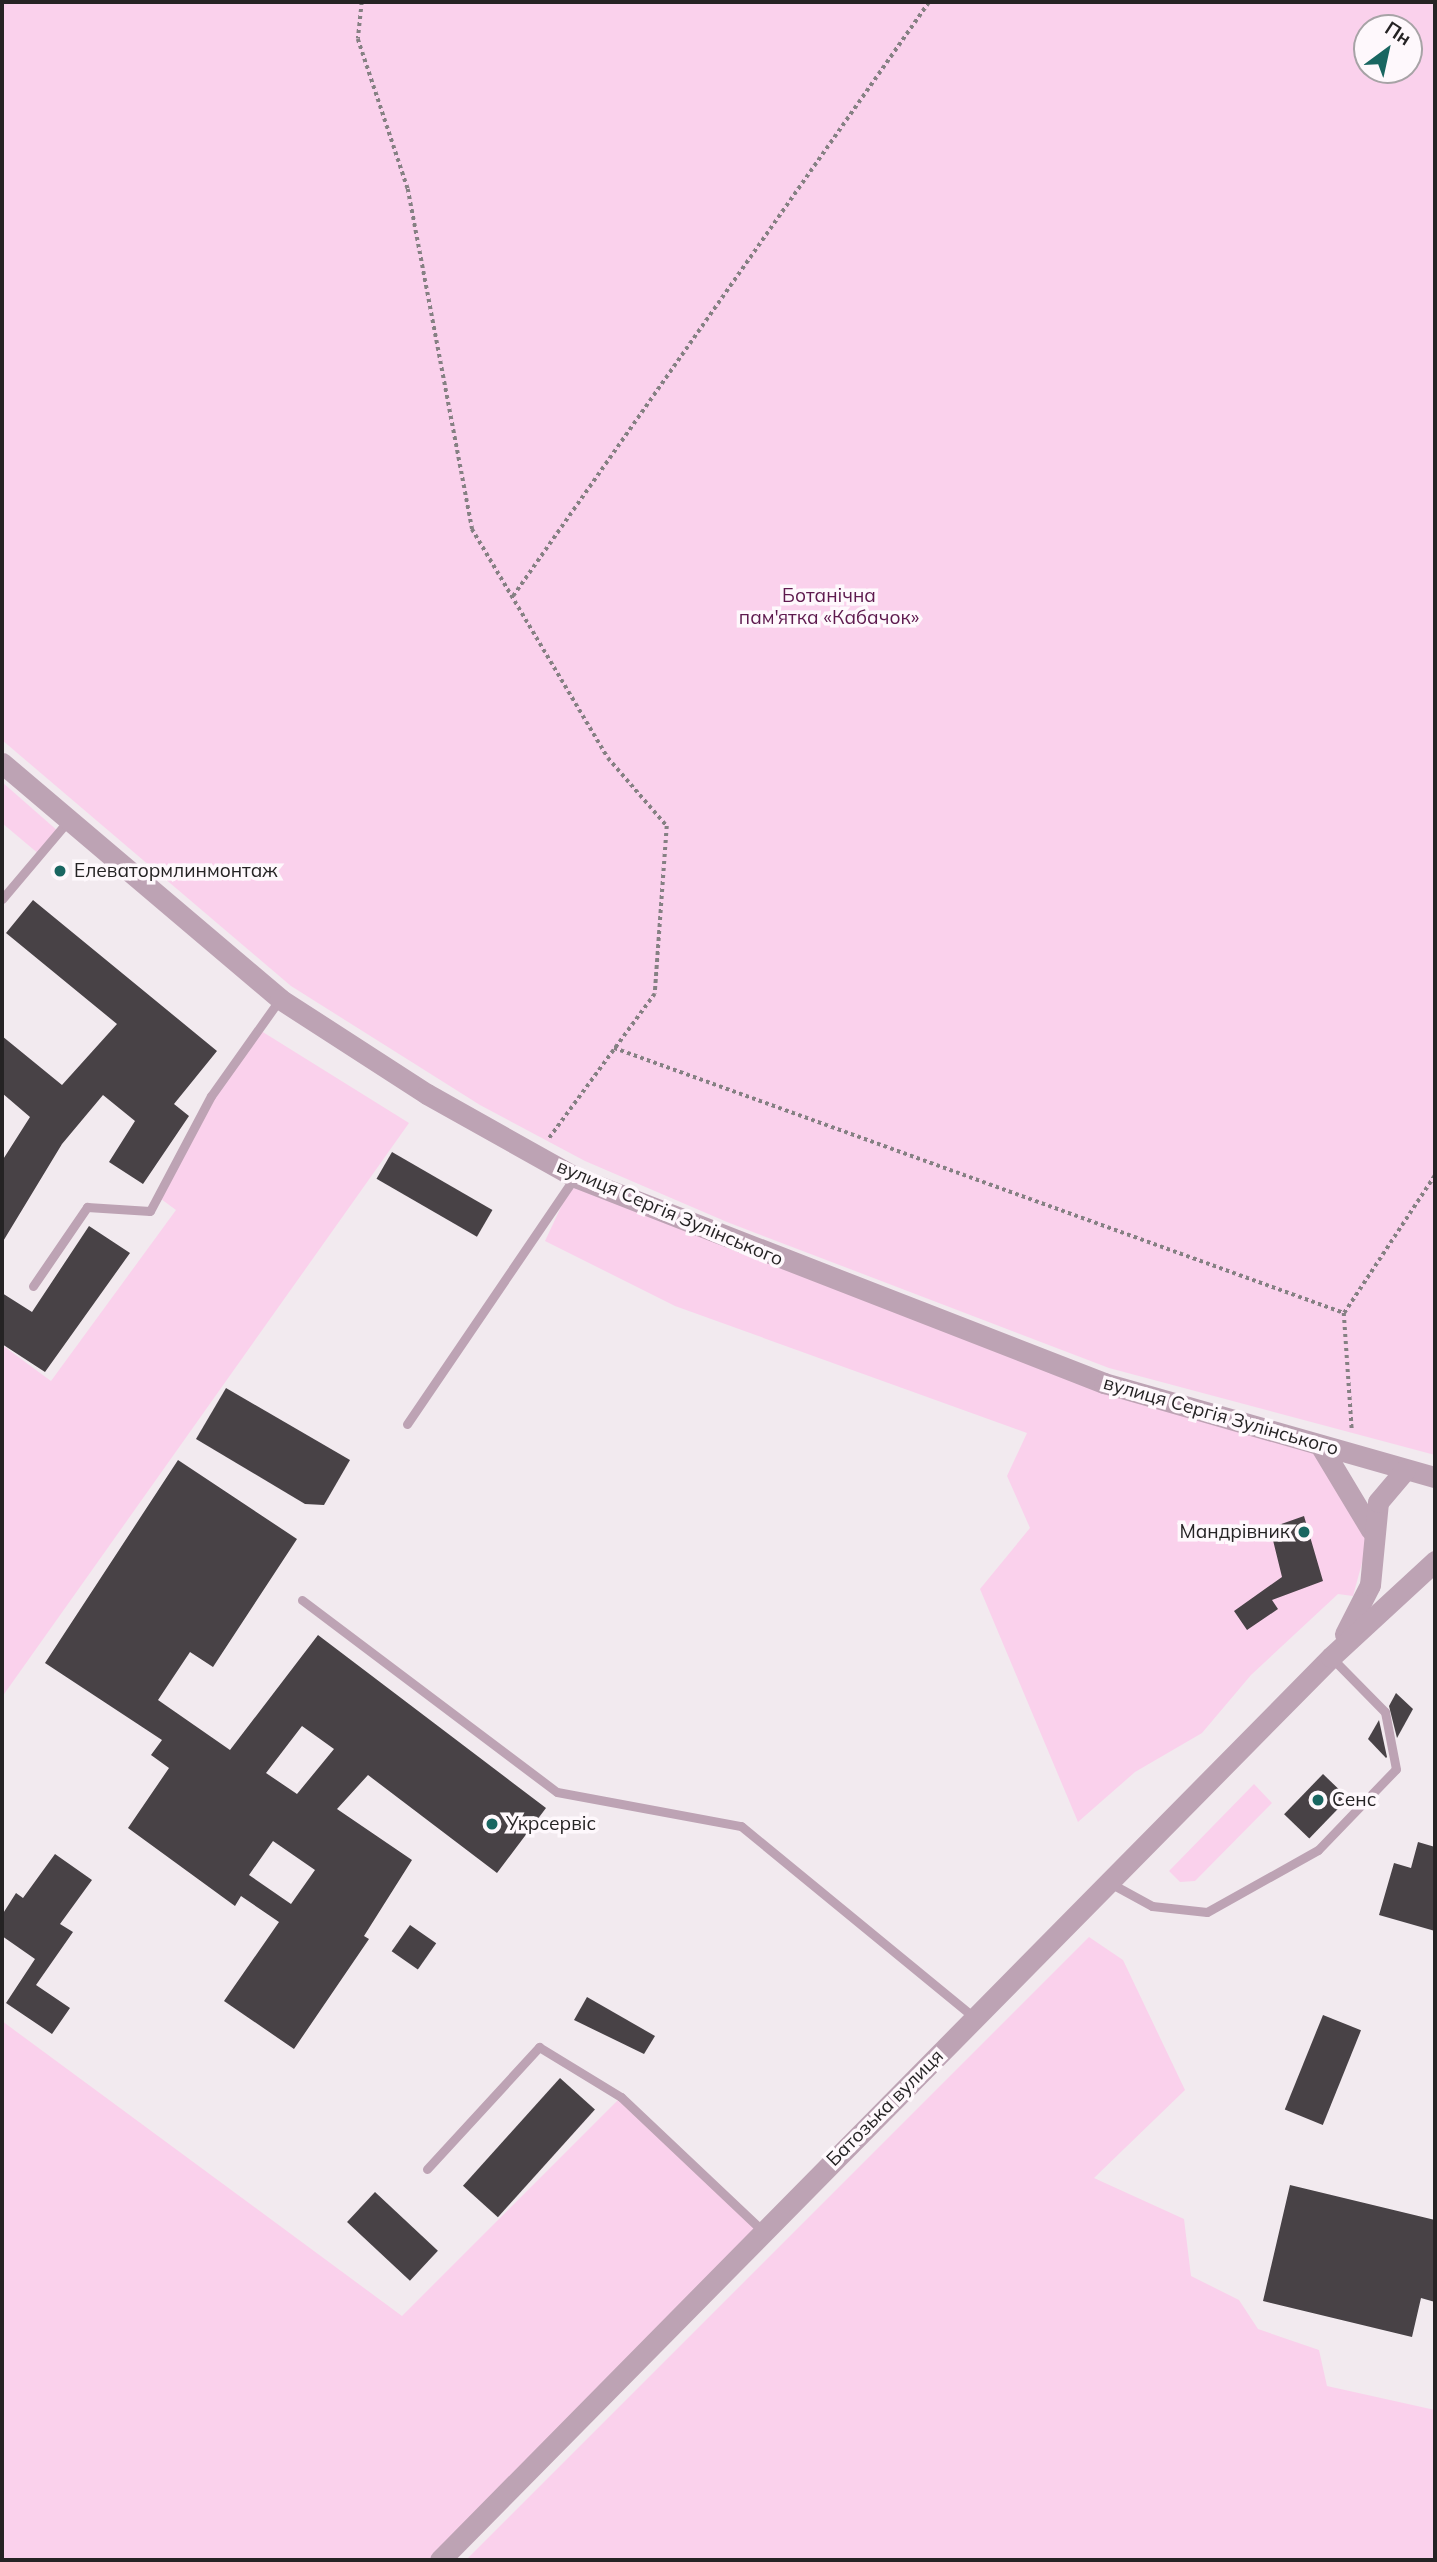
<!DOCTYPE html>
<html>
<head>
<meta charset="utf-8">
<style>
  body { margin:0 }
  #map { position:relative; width:1437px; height:2562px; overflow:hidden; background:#f2eaef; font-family:Mulish,sans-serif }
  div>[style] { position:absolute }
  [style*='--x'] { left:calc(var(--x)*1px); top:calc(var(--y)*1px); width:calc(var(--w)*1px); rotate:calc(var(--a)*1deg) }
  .green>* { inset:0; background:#fad1ec }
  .building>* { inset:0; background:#484246; transform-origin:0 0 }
  .path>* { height:3.5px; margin-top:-1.75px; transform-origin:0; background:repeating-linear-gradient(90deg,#858083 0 3.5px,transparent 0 7px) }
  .service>* { height:9px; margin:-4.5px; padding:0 4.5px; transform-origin:4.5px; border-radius:4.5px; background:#bda3b4 }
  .tertiary>* { height:21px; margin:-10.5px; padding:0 10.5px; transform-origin:10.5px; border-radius:10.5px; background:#bda3b4 }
  .dots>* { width:19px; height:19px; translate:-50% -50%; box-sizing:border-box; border:4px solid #fef8fc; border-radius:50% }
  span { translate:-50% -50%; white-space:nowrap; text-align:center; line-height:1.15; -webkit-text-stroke:7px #fef8fc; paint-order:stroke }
  .park-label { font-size:19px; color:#5e1a4e }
  .poi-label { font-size:19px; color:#252324 }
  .left { translate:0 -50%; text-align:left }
  .right { translate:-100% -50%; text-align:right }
  .street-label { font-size:19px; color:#252324 }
  .frame { position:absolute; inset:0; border:4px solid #252324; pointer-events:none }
  .north { position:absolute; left:1353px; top:14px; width:70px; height:70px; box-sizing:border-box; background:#fef8fc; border:2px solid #a7a3a6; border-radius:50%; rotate:33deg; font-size:19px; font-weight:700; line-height:28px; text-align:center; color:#252324 }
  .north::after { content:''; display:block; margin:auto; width:24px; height:32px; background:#196661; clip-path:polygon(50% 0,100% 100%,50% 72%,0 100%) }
</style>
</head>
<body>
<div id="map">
  <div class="green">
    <i style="clip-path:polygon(evenodd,2px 2px,1435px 2px,1435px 1455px,1109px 1368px,727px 1222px,585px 1161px,480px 1105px,291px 986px,2px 740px,2px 2px,1409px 28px,1409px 70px,1367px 70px,1367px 28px,1409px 28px)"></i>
    <i style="clip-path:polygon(2px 782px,59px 832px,40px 855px,2px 823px)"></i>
    <i style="clip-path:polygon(258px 1029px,409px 1123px,2px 1697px,2px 1345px,51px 1381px,176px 1210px,161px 1199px,211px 1096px)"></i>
    <i style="clip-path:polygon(575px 1177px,1104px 1383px,1320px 1445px,1371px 1530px,1353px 1596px,1338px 1594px,1251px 1675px,1202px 1733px,1135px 1772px,1078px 1822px,980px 1589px,1030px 1528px,1007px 1476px,1027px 1433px,675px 1306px,545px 1241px)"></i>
    <i style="clip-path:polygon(1254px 1784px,1272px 1803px,1195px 1881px,1180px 1882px,1169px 1871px)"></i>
    <i style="clip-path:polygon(1089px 1937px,1123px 1960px,1185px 2090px,1094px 2178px,1184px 2219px,1191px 2276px,1239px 2300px,1258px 2329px,1319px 2350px,1327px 2386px,1435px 2410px,1435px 2560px,466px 2560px)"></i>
    <i style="clip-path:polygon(2px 2021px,402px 2316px,621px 2097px,764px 2232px,440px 2560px,2px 2560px)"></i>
  </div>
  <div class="building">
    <i style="clip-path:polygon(33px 900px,217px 1051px,174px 1104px,189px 1116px,143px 1184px,109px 1162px,135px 1121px,103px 1095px,62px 1144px,2px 1243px,2px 1161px,30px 1117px,2px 1093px,2px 1036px,62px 1085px,117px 1024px,6px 933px)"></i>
    <i style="left:392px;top:1152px;width:116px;height:31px;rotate:30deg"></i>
    <i style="clip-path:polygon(89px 1226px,130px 1253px,45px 1372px,2px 1344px,2px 1293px,32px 1312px)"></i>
    <i style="clip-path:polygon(226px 1388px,350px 1460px,324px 1505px,305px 1504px,196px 1439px)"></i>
    <i style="clip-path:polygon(evenodd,178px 1460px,297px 1539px,213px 1667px,190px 1652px,158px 1700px,230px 1750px,318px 1635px,546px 1808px,497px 1873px,368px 1775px,337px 1809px,412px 1860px,364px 1936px,369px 1939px,294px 2049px,224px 2001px,279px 1922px,241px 1896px,235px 1906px,128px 1828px,169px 1768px,151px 1755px,162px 1740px,45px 1663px,178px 1460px,302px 1726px,334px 1749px,297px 1794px,266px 1773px,302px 1726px,178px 1460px,273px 1841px,315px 1870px,291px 1904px,249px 1875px,273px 1841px)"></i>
    <i style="clip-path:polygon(1304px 1516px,1323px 1581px,1272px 1600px,1278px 1609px,1247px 1630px,1234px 1611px,1282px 1577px,1270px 1528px)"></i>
    <i style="clip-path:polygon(1396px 1693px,1413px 1709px,1397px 1738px,1389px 1706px)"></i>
    <i style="clip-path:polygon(1379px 1720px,1387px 1757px,1386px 1758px,1368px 1739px)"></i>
    <i style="left:1323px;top:1774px;width:35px;height:56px;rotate:44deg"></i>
    <i style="clip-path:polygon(1418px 1842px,1435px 1847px,1435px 1931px,1379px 1915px,1394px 1863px,1411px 1868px)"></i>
    <i style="clip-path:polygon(55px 1854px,92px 1880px,60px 1924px,73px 1932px,36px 1985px,70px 2008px,52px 2034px,6px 2003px,35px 1959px,2px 1936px,2px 1915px,16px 1893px,23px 1898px)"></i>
    <i style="left:410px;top:1925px;width:32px;height:32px;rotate:35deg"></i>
    <i style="clip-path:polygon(587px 1997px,655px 2036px,644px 2054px,574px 2020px)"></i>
    <i style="left:1323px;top:2015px;width:41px;height:102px;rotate:22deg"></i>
    <i style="left:560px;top:2078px;width:47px;height:145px;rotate:42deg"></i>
    <i style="clip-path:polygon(1290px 2185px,1435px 2220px,1435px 2302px,1421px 2298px,1412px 2337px,1263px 2301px)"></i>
    <i style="left:375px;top:2192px;width:86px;height:41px;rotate:43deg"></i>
  </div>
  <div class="path">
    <i style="--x:362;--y:2;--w:37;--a:96"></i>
    <i style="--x:358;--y:39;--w:158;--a:71.6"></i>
    <i style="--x:408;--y:189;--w:346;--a:79.3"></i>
    <i style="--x:472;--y:529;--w:266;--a:59.3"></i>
    <i style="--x:608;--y:758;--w:90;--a:49.1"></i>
    <i style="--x:667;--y:826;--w:168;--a:94.1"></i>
    <i style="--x:655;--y:994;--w:181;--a:126.2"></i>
    <i style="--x:513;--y:596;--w:725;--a:-55"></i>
    <i style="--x:614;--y:1048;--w:777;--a:19.95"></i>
    <i style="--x:1344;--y:1313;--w:118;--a:86.1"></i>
    <i style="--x:1344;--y:1313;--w:165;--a:-56.6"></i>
  </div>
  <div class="service">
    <i style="--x:2;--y:899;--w:102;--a:-49.8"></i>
    <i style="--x:33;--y:1286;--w:96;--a:-55.6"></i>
    <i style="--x:87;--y:1207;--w:63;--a:3.6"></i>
    <i style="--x:150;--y:1211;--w:130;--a:-62.1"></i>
    <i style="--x:211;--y:1096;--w:119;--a:-54.6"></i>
    <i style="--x:407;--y:1424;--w:297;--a:-55.8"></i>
    <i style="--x:302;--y:1600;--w:319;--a:37"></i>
    <i style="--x:557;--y:1792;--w:187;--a:10.5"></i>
    <i style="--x:741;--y:1826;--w:303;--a:39.4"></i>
    <i style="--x:1110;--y:1883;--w:48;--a:28.7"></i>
    <i style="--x:1152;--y:1906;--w:55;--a:6.2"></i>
    <i style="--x:1207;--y:1912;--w:127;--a:-29.2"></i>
    <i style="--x:1318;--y:1850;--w:112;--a:-46.1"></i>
    <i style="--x:1396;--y:1769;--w:58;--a:-100.9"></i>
    <i style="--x:1385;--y:1712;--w:77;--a:-134.5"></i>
    <i style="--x:427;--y:2169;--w:166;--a:-47.4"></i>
    <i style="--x:539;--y:2047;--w:96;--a:31.4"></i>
    <i style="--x:621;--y:2097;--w:197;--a:43.4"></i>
  </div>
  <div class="tertiary">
    <i style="--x:2;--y:763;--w:365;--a:40.3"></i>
    <i style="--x:280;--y:999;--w:175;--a:32.9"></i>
    <i style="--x:427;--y:1094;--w:170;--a:29.3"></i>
    <i style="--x:575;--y:1177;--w:568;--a:21.28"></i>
    <i style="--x:1104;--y:1383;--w:344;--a:15.9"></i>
    <i style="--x:1320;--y:1445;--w:99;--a:59"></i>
    <i style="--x:1345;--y:1634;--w:55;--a:-63"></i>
    <i style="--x:1370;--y:1585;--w:83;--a:-84.5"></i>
    <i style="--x:1378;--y:1502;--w:42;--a:-49.8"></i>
    <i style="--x:440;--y:2560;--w:1269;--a:-45.38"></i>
    <i style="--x:1331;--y:1657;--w:142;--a:-42.7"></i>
  </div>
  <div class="dots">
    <i style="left:60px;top:871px;background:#196661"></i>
    <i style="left:1304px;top:1532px;background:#196661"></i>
    <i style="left:1318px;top:1800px;background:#196661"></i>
    <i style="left:492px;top:1824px;background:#196661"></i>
  </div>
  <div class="park-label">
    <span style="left:829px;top:607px">Ботанічна<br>пам'ятка «Кабачок»</span>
  </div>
  <div class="poi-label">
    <span class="left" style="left:74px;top:871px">Елеватормлинмонтаж</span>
    <span class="right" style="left:1290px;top:1532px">Мандрівник</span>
    <span class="left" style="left:1332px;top:1800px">Сенс</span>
    <span class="left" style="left:506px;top:1824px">Укрсервіс</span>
  </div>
  <div class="street-label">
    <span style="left:670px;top:1213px;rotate:23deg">вулиця Сергія Зулінського</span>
    <span style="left:1221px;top:1416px;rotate:16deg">вулиця Сергія Зулінського</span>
    <span style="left:885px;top:2108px;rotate:-45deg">Батозька вулиця</span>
  </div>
  <div class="frame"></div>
  <div class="north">Пн</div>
</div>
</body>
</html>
